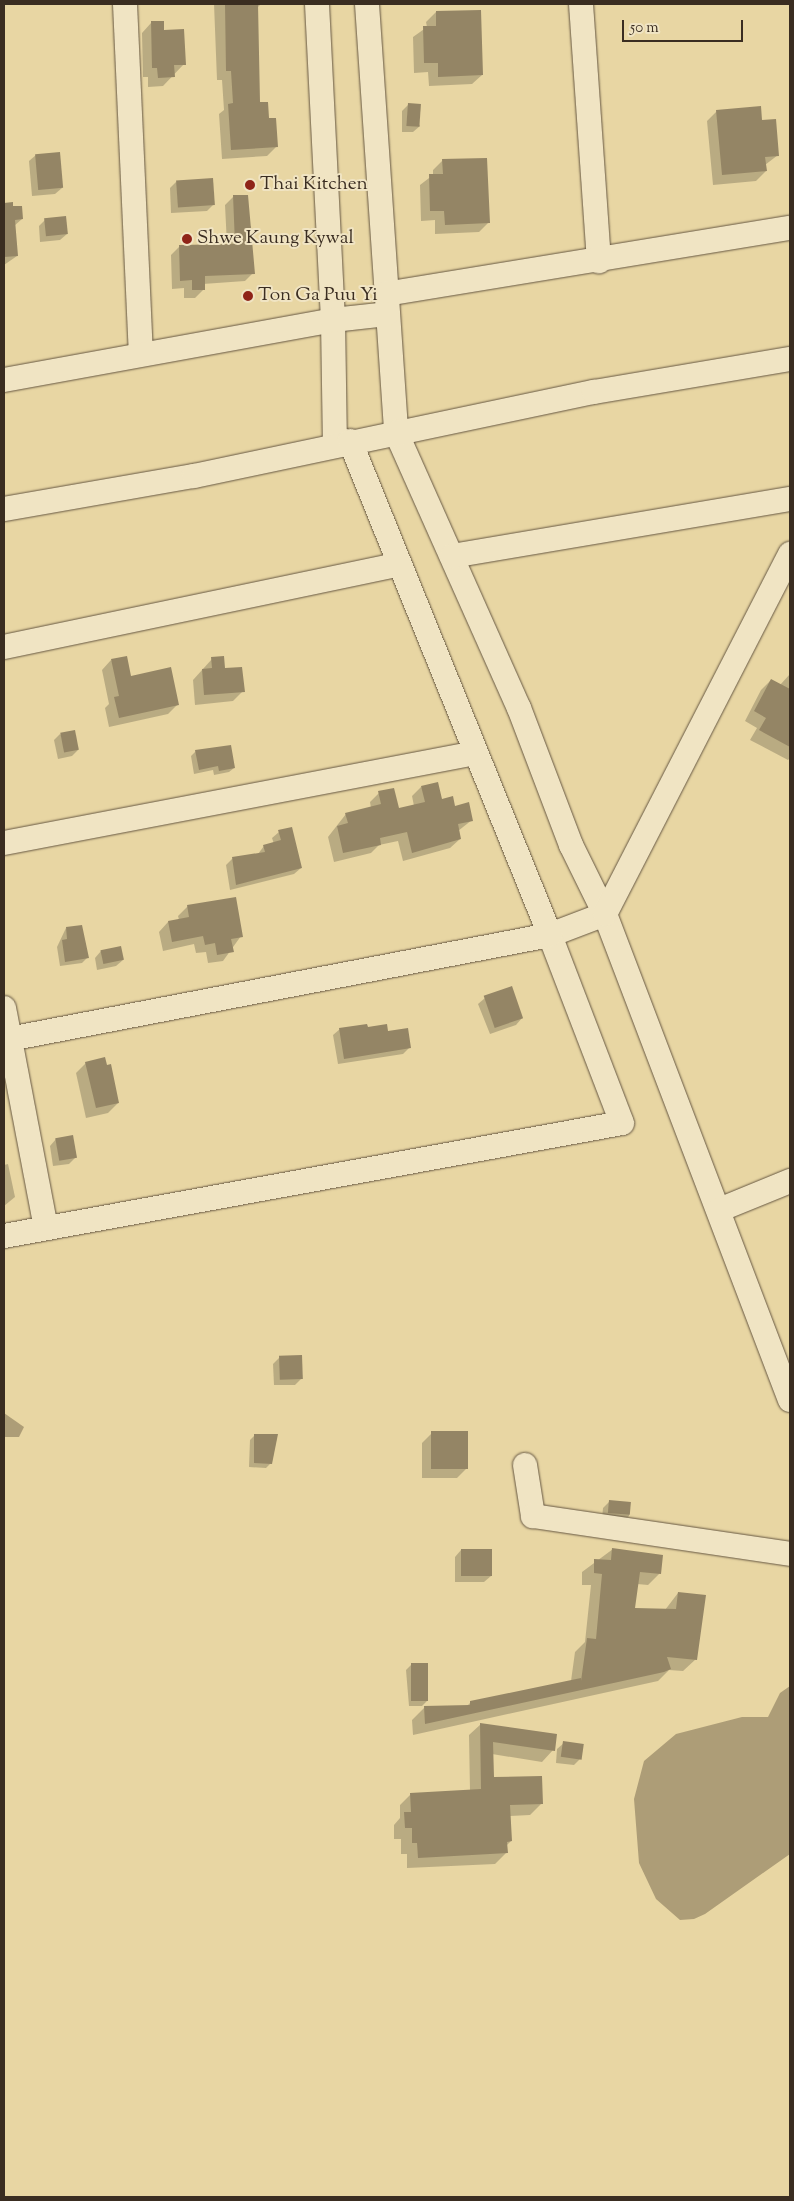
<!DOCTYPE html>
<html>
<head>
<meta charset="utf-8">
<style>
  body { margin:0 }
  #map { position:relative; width:794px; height:2201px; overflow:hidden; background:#e8d6a3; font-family:"Sorts Mill Goudy",serif }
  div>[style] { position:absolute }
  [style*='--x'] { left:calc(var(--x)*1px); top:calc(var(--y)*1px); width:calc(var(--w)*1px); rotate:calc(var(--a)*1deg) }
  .water>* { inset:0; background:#ad9d77 }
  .shadow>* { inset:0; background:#0003 }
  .building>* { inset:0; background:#948565; transform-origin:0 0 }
  .roads { filter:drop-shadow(0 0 1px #665742) drop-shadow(0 0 1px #665742) }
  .minor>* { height:24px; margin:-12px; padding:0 12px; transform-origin:12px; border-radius:12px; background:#f0e4c3 }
  .dots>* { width:14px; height:14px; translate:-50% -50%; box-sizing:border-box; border:2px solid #f0e4c3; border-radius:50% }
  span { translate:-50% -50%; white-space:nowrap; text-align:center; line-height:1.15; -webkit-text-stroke:4px #f0e4c3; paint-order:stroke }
  .poi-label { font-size:19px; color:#3a2d21 }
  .left { translate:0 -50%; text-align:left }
  .frame { position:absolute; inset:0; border:5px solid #3a2d21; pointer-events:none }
  .scale { position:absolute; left:622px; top:20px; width:121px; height:22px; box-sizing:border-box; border:2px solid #3a2d21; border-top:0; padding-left:6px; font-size:15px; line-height:18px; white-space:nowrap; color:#3a2d21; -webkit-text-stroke:4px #f0e4c3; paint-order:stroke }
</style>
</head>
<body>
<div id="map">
  <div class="water">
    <i style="clip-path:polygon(4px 1413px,24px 1427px,19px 1437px,4px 1437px)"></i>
    <i style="clip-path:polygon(790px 1686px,790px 1854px,705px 1914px,694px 1919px,680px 1920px,656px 1899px,639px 1863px,634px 1799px,644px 1761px,676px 1734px,742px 1717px,768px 1717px,780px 1693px)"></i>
  </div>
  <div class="shadow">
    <i style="clip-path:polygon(214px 4px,261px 4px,257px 8px,259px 103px,276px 147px,267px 156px,222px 159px,219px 114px,224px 110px,222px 80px,217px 80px)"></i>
    <i style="clip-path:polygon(436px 12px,482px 75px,472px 84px,429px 86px,428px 72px,414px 73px,413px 37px,427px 27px,426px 22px)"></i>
    <i style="clip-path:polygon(151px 23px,163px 31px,184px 64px,163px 86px,148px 87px,148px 77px,143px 77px,142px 33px)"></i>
    <i style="clip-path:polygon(408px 105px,420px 126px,413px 132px,402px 132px,402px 111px)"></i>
    <i style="clip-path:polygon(717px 111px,761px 121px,778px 155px,765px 165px,766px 171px,756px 181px,713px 185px,707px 121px)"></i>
    <i style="clip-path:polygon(36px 155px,62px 188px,55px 194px,32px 196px,29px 161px)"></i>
    <i style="clip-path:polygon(443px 160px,488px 223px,479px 232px,435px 234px,435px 220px,421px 221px,420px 185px,433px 175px,433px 170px)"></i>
    <i style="clip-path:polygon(176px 182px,213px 205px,207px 211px,171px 213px,170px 188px)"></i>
    <i style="clip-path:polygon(234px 196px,247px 226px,251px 226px,253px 273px,245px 281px,203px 284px,204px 289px,195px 298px,184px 298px,184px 288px,172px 289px,171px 255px,179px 247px,227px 245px,225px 205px)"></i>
    <i style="clip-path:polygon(21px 207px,22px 219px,14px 226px,17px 256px,4px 265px,4px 208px)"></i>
    <i style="clip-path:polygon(45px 220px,67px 234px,60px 240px,40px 242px,39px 226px)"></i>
    <i style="clip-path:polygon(212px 659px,243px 691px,233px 701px,195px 705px,193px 680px)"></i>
    <i style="clip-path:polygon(111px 660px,130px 677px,178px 704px,168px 714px,109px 727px,105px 708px,109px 704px,102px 670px)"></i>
    <i style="clip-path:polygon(790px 674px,790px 758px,788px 760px,750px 740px,757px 728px,745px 721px,761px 690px,771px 680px,780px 685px)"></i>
    <i style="clip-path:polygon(60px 734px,78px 750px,72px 756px,58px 759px,54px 740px)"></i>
    <i style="clip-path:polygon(196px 751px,234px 768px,229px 772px,214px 775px,213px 770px,194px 774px,191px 756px)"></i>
    <i style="clip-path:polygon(421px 787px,472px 820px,458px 831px,460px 839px,450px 848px,403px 861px,398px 841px,379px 845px,371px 853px,334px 862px,328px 837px,346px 814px,371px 808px,370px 802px,379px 793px,398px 809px,414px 806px,412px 796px)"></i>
    <i style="clip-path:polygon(279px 832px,301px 868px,294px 874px,230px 890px,226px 865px,232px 859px,258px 854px,264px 846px,274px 844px,272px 838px)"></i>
    <i style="clip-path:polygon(188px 906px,241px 936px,223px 961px,208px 963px,206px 952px,196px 953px,194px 944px,163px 951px,159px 932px,168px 922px,179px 920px,178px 916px)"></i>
    <i style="clip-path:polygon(66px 928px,87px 958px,82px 963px,60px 966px,57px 947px)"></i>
    <i style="clip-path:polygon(101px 951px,123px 960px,116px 966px,97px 970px,95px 958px)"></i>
    <i style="clip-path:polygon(485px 998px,522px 1018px,516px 1025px,490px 1034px,478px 1004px)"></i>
    <i style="clip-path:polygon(386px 1026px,387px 1032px,409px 1048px,403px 1054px,338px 1064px,333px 1035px,340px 1029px)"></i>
    <i style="clip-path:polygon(86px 1063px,118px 1103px,108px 1113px,86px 1118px,76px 1073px)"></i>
    <i style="clip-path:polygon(56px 1139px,76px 1157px,69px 1164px,53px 1166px,50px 1146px)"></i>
    <i style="clip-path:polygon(8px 1164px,15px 1197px,4px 1206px,4px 1165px)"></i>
    <i style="clip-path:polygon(280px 1357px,302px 1378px,295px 1385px,274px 1385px,273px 1364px)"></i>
    <i style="clip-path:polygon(432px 1433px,467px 1468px,457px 1478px,422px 1478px,422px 1443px)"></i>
    <i style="clip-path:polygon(255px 1435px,271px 1463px,266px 1468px,249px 1467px,250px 1440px)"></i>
    <i style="clip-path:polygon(610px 1501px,630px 1503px,629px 1516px,623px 1522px,602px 1519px,603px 1508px)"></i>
    <i style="clip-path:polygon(613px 1549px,660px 1573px,648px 1585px,637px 1584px,634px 1609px,665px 1610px,678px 1593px,696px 1659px,683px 1671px,669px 1670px,658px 1681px,413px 1735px,412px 1720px,425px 1707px,467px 1706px,471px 1702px,571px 1681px,575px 1652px,585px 1642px,591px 1585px,582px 1585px,582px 1572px)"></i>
    <i style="clip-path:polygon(461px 1550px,491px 1576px,484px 1582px,455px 1582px,455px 1557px)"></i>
    <i style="clip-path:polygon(427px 1664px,428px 1700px,422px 1706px,409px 1706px,406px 1670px,411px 1665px)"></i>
    <i style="clip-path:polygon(481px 1724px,553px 1750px,542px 1762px,492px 1754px,492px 1779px,541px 1804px,530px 1815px,510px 1816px,511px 1841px,506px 1846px,506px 1853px,495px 1864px,407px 1868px,407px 1854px,401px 1854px,401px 1839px,394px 1839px,394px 1825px,400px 1818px,400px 1805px,411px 1794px,470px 1791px,469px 1735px)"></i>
    <i style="clip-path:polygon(564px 1743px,580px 1759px,574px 1765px,556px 1763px,557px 1749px)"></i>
  </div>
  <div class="building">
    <i style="clip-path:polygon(225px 4px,258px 4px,260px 102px,268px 102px,269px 118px,276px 118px,278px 147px,231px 150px,228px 104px,233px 103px,231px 71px,226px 71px)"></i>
    <i style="clip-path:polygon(481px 10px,483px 75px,438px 77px,438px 63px,424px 63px,423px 26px,436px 26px,436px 11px)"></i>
    <i style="clip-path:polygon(151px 21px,164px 21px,164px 30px,184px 29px,186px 65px,174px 65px,175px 77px,158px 78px,157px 68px,152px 68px)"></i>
    <i style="left:408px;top:103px;width:13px;height:23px;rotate:4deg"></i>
    <i style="clip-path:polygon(761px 106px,762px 120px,776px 119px,779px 156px,765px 157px,767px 171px,722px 175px,716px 110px)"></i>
    <i style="left:60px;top:152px;width:36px;height:25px;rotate:85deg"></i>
    <i style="clip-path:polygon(487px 158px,490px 223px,445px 225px,444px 211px,430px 211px,429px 174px,443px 174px,442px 159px)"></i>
    <i style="left:213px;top:178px;width:27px;height:37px;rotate:86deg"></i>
    <i style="clip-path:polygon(233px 195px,248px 195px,255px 274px,205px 276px,205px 290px,192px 290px,192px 280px,180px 281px,179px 245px,235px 244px)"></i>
    <i style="clip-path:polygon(13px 202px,13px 206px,22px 206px,23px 219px,15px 220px,18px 256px,4px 257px,4px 203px)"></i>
    <i style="left:66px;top:216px;width:18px;height:22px;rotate:84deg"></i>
    <i style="clip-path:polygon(127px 656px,131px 676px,171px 667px,179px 705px,119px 718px,114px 697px,119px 696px,111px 659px)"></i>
    <i style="clip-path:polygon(224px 656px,225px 668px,242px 667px,245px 692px,204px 695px,202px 669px,212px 668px,211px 657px)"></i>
    <i style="clip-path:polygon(771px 679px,790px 689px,790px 747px,759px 730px,766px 718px,754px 711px)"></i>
    <i style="left:75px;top:730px;width:20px;height:15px;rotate:79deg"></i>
    <i style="clip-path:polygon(231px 745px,235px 768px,219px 771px,218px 766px,199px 770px,195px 750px)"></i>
    <i style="clip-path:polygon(438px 782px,442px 799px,453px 796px,455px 806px,469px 802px,473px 821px,458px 824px,461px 839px,412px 853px,407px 832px,380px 838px,381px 845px,343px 853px,337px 826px,348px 823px,345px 813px,381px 804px,378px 791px,394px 788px,399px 808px,425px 802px,421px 786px)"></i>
    <i style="clip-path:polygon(292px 827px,302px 868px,236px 885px,232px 857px,265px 852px,263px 845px,281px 840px,278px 830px)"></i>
    <i style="clip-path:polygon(236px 897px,243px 937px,231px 939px,234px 952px,217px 955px,215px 943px,205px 945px,203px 936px,172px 942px,168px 921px,189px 917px,187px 905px)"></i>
    <i style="clip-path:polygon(82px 925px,89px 958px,65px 962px,62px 940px,67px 939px,66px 927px)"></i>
    <i style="left:121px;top:946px;width:14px;height:21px;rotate:78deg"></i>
    <i style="left:512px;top:986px;width:34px;height:30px;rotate:71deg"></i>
    <i style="clip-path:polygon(367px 1024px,368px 1027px,387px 1024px,388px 1031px,408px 1028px,411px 1048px,344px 1059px,339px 1028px)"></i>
    <i style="clip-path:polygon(105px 1057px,107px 1065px,111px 1064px,119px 1103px,96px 1108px,85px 1062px)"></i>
    <i style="left:73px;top:1135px;width:23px;height:18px;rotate:80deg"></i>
    <i style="left:302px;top:1355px;width:24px;height:23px;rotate:88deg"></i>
    <i style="left:431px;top:1431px;width:37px;height:38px"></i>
    <i style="clip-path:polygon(254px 1434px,278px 1434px,272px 1464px,254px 1463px)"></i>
    <i style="left:609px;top:1500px;width:22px;height:13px;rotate:5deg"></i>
    <i style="clip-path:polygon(612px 1548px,663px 1555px,661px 1574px,640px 1572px,635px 1608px,676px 1609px,678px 1592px,706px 1595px,697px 1660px,667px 1657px,671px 1669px,664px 1672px,425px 1724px,424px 1706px,470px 1705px,470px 1701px,581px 1678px,581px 1681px,587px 1638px,596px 1639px,602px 1574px,594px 1573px,594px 1559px,611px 1560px)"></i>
    <i style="left:461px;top:1549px;width:31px;height:27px"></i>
    <i style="left:411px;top:1663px;width:17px;height:38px"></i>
    <i style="clip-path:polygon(480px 1723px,557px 1734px,555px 1751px,493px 1742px,494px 1777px,542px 1776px,543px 1804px,510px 1805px,512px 1841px,507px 1842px,508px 1853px,418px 1858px,417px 1843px,412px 1843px,412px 1828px,405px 1828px,404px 1812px,411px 1812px,410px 1793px,481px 1789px)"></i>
    <i style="left:563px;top:1741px;width:21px;height:16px;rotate:8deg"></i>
  </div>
  <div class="roads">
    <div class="minor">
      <i style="--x:125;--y:4;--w:349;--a:87.4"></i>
      <i style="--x:317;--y:4;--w:316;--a:87.1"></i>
      <i style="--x:333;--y:320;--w:124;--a:89.1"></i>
      <i style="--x:367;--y:4;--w:429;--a:86.1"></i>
      <i style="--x:396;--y:432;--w:302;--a:66"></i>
      <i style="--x:519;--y:708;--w:147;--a:69.2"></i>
      <i style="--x:571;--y:845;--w:77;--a:63.8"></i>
      <i style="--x:605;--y:914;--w:520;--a:69.16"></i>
      <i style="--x:581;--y:4;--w:258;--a:86"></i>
      <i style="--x:386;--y:294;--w:409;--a:-9.3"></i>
      <i style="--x:4;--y:380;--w:334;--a:-10.3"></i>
      <i style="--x:333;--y:320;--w:54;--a:-6.3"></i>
      <i style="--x:4;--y:509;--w:193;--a:-9.9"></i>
      <i style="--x:194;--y:476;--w:409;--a:-11.9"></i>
      <i style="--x:594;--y:392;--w:199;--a:-9.6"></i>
      <i style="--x:452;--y:556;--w:343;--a:-9.6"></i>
      <i style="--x:4;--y:647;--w:402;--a:-11.8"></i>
      <i style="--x:4;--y:843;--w:480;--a:-10.8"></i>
      <i style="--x:4;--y:1008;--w:224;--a:79.2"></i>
      <i style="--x:4;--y:1040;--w:556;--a:-10.89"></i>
      <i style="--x:550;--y:935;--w:59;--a:-20.9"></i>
      <i style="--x:605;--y:914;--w:405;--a:-62.8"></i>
      <i style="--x:719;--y:1210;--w:77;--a:-22.2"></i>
      <i style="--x:4;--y:1236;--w:628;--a:-10.36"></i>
      <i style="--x:622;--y:1123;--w:201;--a:-111"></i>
      <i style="--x:550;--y:935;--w:533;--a:-112.04"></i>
      <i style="--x:525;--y:1465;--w:52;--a:81.1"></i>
      <i style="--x:533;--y:1516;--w:260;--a:8.4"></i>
    </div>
  </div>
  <div class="dots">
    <i style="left:250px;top:185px;background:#8f2418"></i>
    <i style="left:187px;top:239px;background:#8f2418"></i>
    <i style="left:248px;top:296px;background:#8f2418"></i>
  </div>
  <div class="poi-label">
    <span class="left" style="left:260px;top:185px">Thai Kitchen</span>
    <span class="left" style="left:197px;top:239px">Shwe Kaung Kywal</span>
    <span class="left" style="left:258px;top:296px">Ton Ga Puu Yi</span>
  </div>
  <div class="frame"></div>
  <div class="scale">50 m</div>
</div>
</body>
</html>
